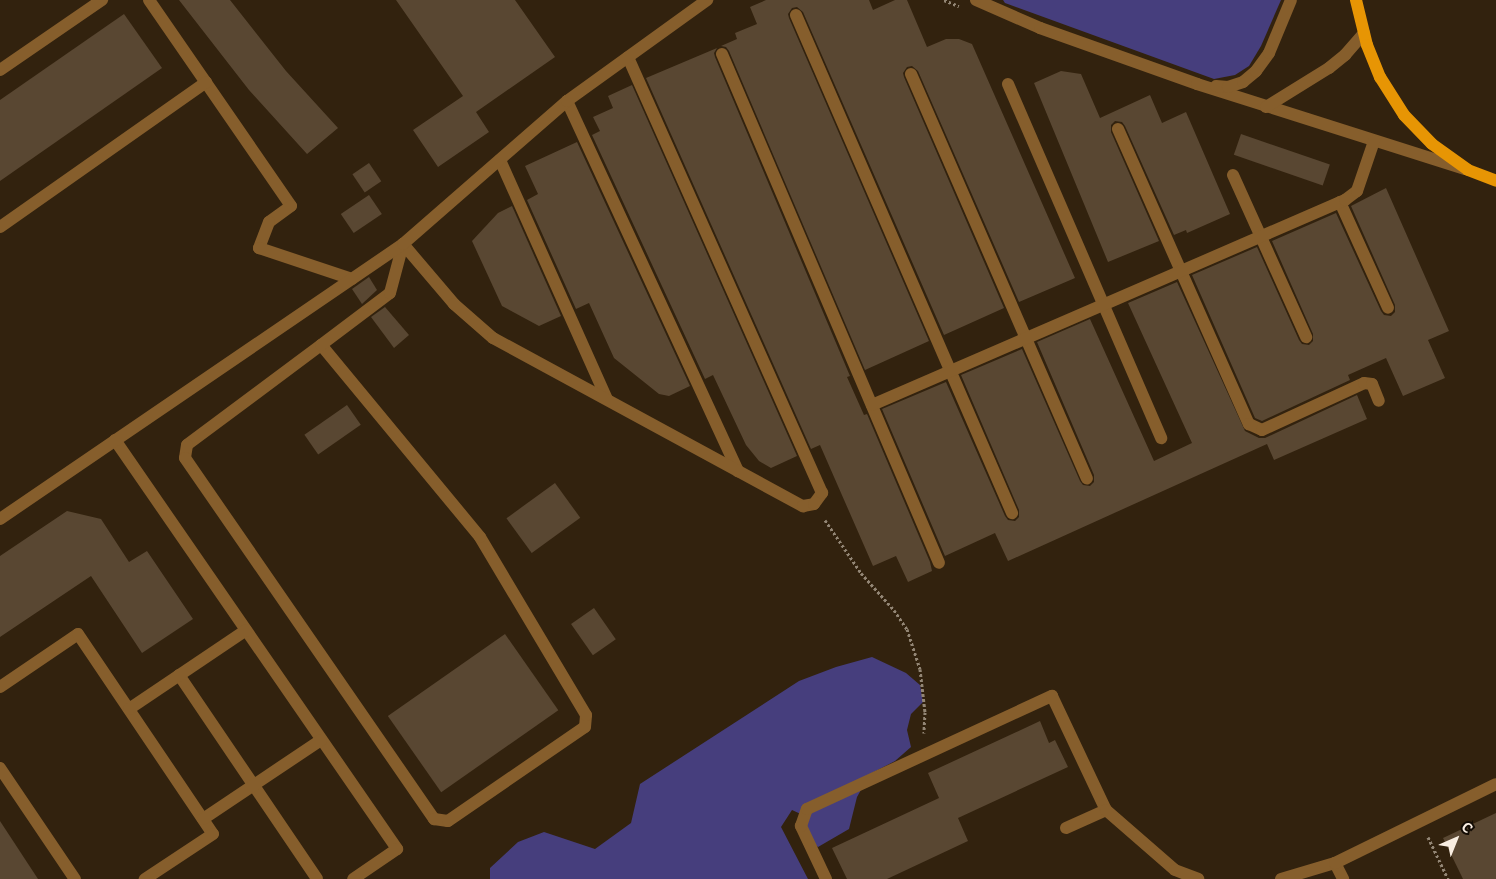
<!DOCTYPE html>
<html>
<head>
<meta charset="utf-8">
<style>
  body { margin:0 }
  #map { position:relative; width:1496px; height:879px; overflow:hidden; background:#32220e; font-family:Bitter,serif }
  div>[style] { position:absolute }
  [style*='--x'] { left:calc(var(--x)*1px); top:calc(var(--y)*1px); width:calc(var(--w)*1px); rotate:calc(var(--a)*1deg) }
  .green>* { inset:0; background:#463e7d }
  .building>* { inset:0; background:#594732; transform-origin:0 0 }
  .path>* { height:3px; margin-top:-1.5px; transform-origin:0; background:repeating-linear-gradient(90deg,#938675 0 2.5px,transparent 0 5px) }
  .minor>* { height:12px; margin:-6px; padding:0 6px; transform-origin:6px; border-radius:6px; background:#865e2c }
  .major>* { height:12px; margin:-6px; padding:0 6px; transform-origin:6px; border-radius:6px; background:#e79504 }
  span { translate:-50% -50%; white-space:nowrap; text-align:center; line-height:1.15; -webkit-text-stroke:4px #140d05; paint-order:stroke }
  .north { position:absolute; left:1431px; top:814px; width:50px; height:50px; -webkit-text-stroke:4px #140d05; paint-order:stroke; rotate:44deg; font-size:14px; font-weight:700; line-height:20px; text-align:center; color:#f9eee2 }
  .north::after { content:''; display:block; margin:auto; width:18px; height:22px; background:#f9eee2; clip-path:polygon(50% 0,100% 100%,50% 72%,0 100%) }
</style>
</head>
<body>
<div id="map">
  <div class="green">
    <i style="clip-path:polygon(1003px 0,1281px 0,1261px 46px,1249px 66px,1235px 75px,1214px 79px,1005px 3px)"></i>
    <i style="clip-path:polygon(872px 657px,906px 673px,920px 685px,923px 702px,911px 714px,907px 730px,911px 747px,895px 761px,870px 774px,857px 797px,849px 829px,818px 847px,807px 838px,805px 816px,792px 810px,781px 827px,808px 879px,490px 879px,490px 868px,518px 842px,544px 832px,595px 849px,631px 823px,640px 784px,799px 681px,836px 667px)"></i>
  </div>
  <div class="building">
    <i style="clip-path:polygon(179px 0,230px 0,286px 71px,338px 128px,307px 154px,249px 90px)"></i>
    <i style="clip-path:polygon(396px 0,515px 0,555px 57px,476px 112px,489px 132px,438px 167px,413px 130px,463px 96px)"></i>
    <i style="clip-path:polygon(766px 0,869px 0,873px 10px,895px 0,907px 0,927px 47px,946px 39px,959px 39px,972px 44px,1075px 278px,1019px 302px,918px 71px,912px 66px,907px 67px,903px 73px,904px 77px,1004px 308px,944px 335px,803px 12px,797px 7px,792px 8px,788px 14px,789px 18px,929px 341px,865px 370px,729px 51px,726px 47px,721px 46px,737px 39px,735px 33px,757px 24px,750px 7px)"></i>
    <i style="clip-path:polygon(124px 14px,162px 68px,0 181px,0 100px)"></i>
    <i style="clip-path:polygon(717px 48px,714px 53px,715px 57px,850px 376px,847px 377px,864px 415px,867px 414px,930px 562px,932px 571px,908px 582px,896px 556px,873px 566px,820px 445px,811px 449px,646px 78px)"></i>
    <i style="clip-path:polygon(1061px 71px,1081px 74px,1100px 118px,1150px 95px,1162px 123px,1186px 112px,1230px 214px,1187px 233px,1186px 230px,1174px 235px,1125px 126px,1122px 122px,1115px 121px,1111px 125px,1111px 132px,1159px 241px,1108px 262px,1034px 83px)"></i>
    <i style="clip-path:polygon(632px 85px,797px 456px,771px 468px,759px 461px,746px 445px,713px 375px,705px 379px,592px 135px,600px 131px,593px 117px,613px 108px,608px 96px)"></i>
    <i style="left:1241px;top:134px;width:94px;height:22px;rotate:19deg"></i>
    <i style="clip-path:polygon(577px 142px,690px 386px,669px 396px,659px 394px,614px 358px,589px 303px,576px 309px,527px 200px,538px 194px,525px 166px)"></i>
    <i style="left:369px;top:163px;width:22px;height:20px;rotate:56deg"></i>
    <i style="clip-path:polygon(1386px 188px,1449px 331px,1428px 340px,1445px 378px,1403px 396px,1386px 358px,1348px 375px,1350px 380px,1262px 421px,1255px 418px,1192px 275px,1257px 247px,1299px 340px,1302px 344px,1309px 345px,1313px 341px,1313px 334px,1272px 241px,1336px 213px,1381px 311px,1384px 315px,1391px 316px,1395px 312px,1395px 305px,1351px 206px)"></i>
    <i style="left:369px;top:195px;width:23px;height:34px;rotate:56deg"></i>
    <i style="clip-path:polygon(512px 206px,561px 316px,539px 326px,502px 306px,472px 241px,498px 213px)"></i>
    <i style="clip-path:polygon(369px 277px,377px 290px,362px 304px,352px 289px)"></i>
    <i style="clip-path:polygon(1177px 282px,1245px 431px,1259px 438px,1265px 438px,1357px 395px,1367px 419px,1274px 460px,1267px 444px,1008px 561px,995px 533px,945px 556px,882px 409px,946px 382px,1005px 516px,1008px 520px,1015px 521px,1019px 517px,1019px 510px,961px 375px,1022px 349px,1080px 481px,1083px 485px,1090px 486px,1094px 482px,1094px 475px,1037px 342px,1090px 319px,1154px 461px,1192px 443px,1128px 303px)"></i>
    <i style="clip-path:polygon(385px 307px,409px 335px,394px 348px,371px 317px)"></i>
    <i style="left:347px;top:405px;width:24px;height:52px;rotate:55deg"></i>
    <i style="left:555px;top:483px;width:43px;height:60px;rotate:54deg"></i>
    <i style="clip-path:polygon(67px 511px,101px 519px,129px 562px,147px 551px,193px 619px,142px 653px,91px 576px,0 637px,0 556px)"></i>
    <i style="left:594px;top:608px;width:38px;height:28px;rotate:55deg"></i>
    <i style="left:505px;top:634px;width:93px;height:143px;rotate:55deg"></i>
    <i style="clip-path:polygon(1040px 721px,1049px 743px,1055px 740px,1068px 767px,958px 818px,968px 841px,887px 879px,847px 879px,832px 848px,939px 798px,928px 773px)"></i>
    <i style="clip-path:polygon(1496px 813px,1496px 879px,1463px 879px,1443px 838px)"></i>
    <i style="clip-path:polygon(0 821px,38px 879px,0 879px)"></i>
  </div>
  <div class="path">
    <i style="--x:944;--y:0;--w:16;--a:22"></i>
    <i style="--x:825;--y:520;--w:64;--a:55.8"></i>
    <i style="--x:861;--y:573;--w:50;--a:48.3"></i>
    <i style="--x:894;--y:610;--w:23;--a:56"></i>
    <i style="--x:907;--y:629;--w:42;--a:72"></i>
    <i style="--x:920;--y:669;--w:43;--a:83.4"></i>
    <i style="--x:925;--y:712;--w:21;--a:93"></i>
    <i style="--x:1428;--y:837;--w:47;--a:64.5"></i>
  </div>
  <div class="minor">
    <i style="--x:149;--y:0;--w:250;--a:55.4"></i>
    <i style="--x:291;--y:206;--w:27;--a:144"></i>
    <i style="--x:269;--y:222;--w:28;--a:111"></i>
    <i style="--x:259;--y:248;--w:98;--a:18.4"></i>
    <i style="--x:976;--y:0;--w:70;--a:23.6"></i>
    <i style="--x:1040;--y:28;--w:167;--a:19.6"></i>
    <i style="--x:1197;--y:84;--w:281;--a:17.6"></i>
    <i style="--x:796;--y:15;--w:543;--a:66.55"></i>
    <i style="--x:722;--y:54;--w:553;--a:66.91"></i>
    <i style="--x:0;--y:70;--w:124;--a:-34.5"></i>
    <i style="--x:911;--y:74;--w:441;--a:66.5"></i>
    <i style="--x:1008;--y:84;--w:386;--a:66.6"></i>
    <i style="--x:1216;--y:86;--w:12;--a:5"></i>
    <i style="--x:1228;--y:87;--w:16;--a:-18"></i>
    <i style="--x:1243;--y:82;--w:17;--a:-40"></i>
    <i style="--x:1256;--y:71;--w:22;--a:-54"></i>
    <i style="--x:1269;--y:53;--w:57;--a:-67.5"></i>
    <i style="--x:567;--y:101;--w:408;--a:65.2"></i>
    <i style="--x:1266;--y:107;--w:74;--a:-31.8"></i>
    <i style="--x:1329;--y:68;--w:21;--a:-39"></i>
    <i style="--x:1345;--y:55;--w:29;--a:-49"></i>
    <i style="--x:1118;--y:129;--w:323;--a:66.1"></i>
    <i style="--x:1249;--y:424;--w:14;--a:25"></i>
    <i style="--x:1262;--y:430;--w:112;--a:-24.7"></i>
    <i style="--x:1364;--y:383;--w:8;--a:7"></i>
    <i style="--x:1372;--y:384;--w:18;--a:68"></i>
    <i style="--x:500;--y:160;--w:262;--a:65.9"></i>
    <i style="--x:1233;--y:175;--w:178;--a:65.7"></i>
    <i style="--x:1340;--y:202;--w:116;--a:65.6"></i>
    <i style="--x:0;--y:227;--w:252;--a:-35.1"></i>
    <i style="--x:321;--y:345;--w:167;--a:143.3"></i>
    <i style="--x:187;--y:445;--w:13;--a:99"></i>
    <i style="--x:185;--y:458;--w:439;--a:55.4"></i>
    <i style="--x:434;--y:819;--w:14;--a:8"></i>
    <i style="--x:448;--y:821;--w:166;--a:-34.5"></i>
    <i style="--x:585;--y:727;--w:12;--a:-85"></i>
    <i style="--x:586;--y:715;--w:207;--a:-120.8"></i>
    <i style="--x:480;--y:537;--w:249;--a:-129.6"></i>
    <i style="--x:321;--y:345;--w:86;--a:-37"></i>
    <i style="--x:390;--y:293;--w:51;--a:-75.1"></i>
    <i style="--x:403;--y:244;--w:79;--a:49.6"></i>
    <i style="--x:454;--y:304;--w:52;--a:41.1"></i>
    <i style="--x:493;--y:338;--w:353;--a:28.5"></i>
    <i style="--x:803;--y:506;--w:11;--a:-10"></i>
    <i style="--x:814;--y:504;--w:14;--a:-54"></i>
    <i style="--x:822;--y:493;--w:477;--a:-114"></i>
    <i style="--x:872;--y:405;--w:516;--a:-23.43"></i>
    <i style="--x:1345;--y:200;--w:15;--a:-37"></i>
    <i style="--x:1357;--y:191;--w:53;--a:-71.2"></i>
    <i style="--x:115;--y:440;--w:497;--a:55.4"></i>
    <i style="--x:397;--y:849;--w:53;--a:145.7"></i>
    <i style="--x:0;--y:519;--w:488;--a:-34.3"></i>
    <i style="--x:403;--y:244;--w:218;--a:-41.1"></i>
    <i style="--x:567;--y:101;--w:173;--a:-35.8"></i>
    <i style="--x:179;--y:675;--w:246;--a:55.9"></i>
    <i style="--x:0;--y:687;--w:94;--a:-34.2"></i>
    <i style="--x:78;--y:634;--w:241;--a:56"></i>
    <i style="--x:213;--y:834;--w:82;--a:146.5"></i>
    <i style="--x:129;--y:709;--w:141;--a:-34"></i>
    <i style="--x:0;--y:768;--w:134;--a:56"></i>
    <i style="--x:203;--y:819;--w:142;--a:-33.8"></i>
    <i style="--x:1066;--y:828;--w:44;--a:-24.2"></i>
    <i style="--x:1335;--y:863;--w:18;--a:63"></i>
    <i style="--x:826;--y:879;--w:59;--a:-115.3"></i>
    <i style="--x:801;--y:826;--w:18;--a:-71"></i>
    <i style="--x:807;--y:809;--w:270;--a:-24.8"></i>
    <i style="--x:1052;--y:696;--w:126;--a:64.7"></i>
    <i style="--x:1106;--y:810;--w:91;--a:41"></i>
    <i style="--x:1175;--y:870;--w:25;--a:21"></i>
    <i style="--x:1281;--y:879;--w:56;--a:-16.5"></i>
    <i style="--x:1335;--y:863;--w:179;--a:-26.1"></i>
  </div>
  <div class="major">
    <i style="--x:1356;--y:0;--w:46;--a:76.3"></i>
    <i style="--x:1367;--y:45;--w:35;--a:68"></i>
    <i style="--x:1380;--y:77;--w:45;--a:57.7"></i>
    <i style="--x:1404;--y:115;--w:40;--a:46"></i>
    <i style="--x:1432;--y:144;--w:44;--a:35.8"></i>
    <i style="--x:1468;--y:170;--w:30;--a:21"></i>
  </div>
  <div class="north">С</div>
</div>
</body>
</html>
